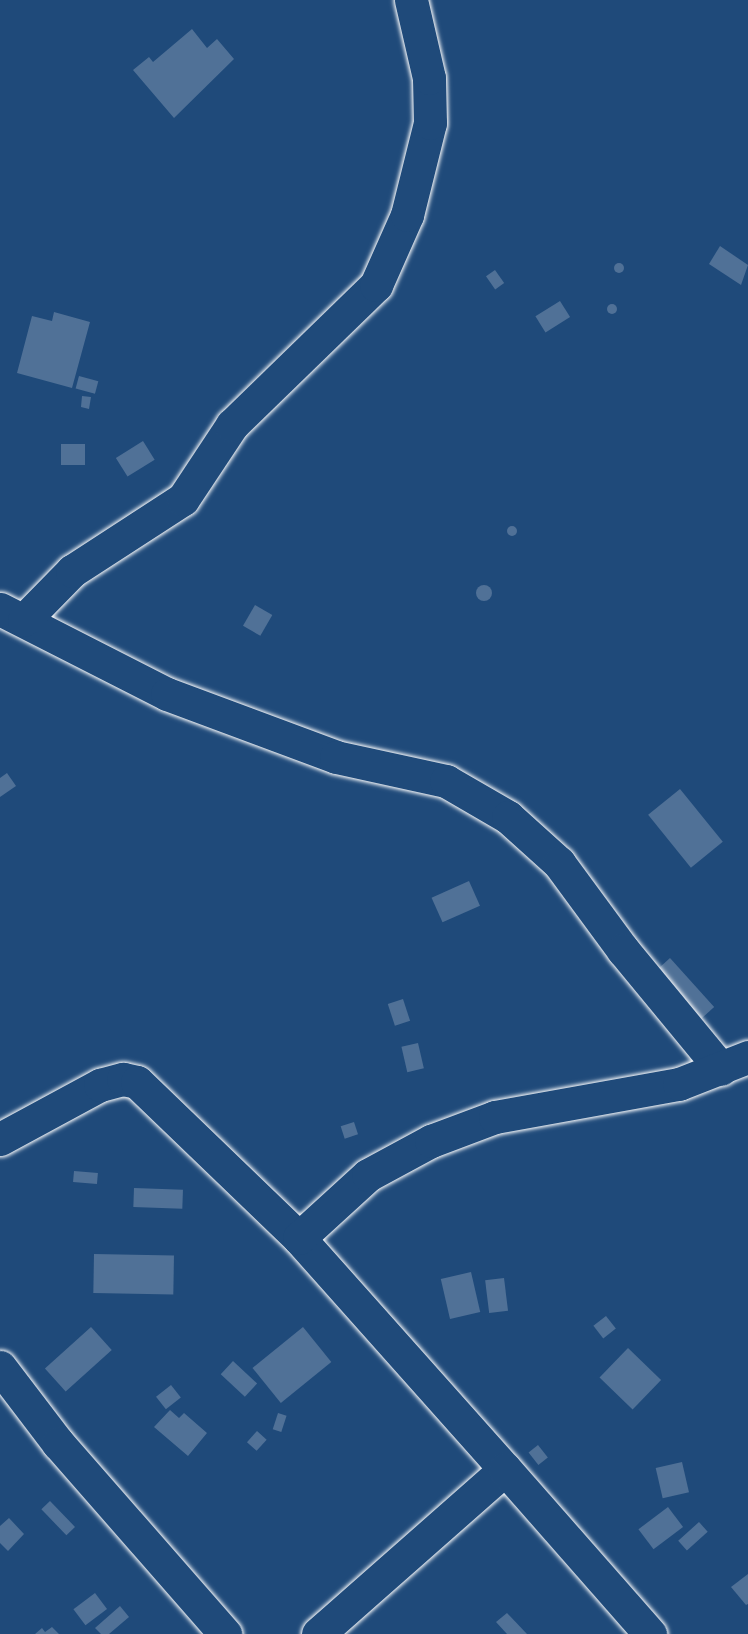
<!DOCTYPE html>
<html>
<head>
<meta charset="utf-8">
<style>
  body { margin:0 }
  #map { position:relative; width:748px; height:1634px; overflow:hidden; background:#1f4a7a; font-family:"Indie Flower",sans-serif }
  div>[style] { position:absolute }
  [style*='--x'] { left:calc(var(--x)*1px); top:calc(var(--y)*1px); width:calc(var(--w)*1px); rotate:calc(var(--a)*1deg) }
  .building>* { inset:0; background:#507197; transform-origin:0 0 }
  .round { border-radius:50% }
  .roads { filter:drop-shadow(0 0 2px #fff) drop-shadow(0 0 2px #fff) }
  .minor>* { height:33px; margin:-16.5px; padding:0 16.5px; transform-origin:16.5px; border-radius:16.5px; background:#1f4a7a }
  span { translate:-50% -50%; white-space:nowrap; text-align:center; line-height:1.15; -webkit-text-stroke:4.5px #1f4a7a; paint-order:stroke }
</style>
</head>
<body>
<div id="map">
  <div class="building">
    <i style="clip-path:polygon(192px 29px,207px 48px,217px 39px,234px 59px,174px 118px,133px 70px,149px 57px,153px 62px)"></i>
    <i style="clip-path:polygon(720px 246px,748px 265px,741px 285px,709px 264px)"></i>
    <i class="round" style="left:614px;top:263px;width:10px;height:10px"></i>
    <i style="left:495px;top:270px;width:16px;height:11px;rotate:55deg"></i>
    <i style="left:560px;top:301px;width:19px;height:29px;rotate:58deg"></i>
    <i class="round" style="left:607px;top:304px;width:10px;height:10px"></i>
    <i style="clip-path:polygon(54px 312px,90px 322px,72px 388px,17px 373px,32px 316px,52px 321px)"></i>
    <i style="left:79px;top:376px;width:20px;height:13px;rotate:15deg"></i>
    <i style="clip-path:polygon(82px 396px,91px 397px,89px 409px,81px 407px)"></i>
    <i style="left:143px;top:441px;width:22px;height:32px;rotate:58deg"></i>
    <i style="left:85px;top:444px;width:21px;height:24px;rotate:90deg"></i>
    <i class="round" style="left:507px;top:526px;width:10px;height:10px"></i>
    <i class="round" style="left:476px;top:585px;width:16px;height:16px"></i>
    <i style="left:255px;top:605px;width:20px;height:24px;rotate:30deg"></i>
    <i style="clip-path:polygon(7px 773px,16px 786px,0 797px,0 778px)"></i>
    <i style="left:680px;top:789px;width:68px;height:41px;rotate:51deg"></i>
    <i style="left:469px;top:881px;width:27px;height:41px;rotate:66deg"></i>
    <i style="left:670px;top:958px;width:66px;height:23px;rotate:48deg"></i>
    <i style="left:403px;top:999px;width:23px;height:16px;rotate:72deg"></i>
    <i style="left:418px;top:1043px;width:26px;height:17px;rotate:77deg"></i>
    <i style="left:354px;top:1122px;width:13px;height:14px;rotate:72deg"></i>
    <i style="left:74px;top:1171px;width:24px;height:11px;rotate:5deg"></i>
    <i style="left:134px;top:1188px;width:49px;height:19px;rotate:2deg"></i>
    <i style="left:94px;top:1254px;width:80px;height:39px;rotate:1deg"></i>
    <i style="left:471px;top:1272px;width:41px;height:31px;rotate:77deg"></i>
    <i style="left:504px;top:1278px;width:33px;height:19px;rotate:83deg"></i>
    <i style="left:606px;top:1316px;width:16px;height:16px;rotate:52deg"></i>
    <i style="left:91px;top:1327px;width:31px;height:62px;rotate:48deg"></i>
    <i style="left:303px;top:1327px;width:45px;height:65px;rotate:51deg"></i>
    <i style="left:628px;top:1348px;width:46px;height:41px;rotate:44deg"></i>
    <i style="left:233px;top:1361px;width:33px;height:18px;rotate:43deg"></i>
    <i style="left:171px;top:1385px;width:16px;height:19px;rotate:52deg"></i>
    <i style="clip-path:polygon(170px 1410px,179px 1418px,184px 1413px,207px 1433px,188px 1456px,154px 1427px)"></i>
    <i style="left:278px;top:1413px;width:9px;height:17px;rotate:18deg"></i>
    <i style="left:257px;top:1431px;width:13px;height:15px;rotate:42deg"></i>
    <i style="left:538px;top:1445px;width:16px;height:12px;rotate:52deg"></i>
    <i style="left:682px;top:1462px;width:31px;height:27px;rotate:77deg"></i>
    <i style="left:50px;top:1501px;width:36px;height:12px;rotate:46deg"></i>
    <i style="left:668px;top:1507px;width:25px;height:37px;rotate:53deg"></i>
    <i style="clip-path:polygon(9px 1518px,24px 1534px,8px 1551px,0 1543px,0 1526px)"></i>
    <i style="left:699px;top:1522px;width:13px;height:28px;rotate:48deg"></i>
    <i style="clip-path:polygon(748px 1574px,748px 1604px,746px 1605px,731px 1587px)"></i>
    <i style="left:95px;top:1593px;width:20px;height:27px;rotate:53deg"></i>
    <i style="clip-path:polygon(120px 1606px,129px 1617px,109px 1634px,101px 1634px,95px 1628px)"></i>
    <i style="clip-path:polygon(507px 1613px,527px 1634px,507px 1634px,496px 1622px)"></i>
    <i style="clip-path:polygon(52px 1627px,59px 1634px,35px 1634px,42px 1628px,45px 1632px)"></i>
  </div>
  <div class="roads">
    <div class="minor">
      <i style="--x:0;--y:609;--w:187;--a:27"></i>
      <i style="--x:167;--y:694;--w:180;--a:20.4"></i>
      <i style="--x:336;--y:757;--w:113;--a:12.3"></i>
      <i style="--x:446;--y:781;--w:72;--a:30.1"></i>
      <i style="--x:508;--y:817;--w:69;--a:42"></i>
      <i style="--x:559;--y:863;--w:108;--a:53.7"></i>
      <i style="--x:623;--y:950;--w:154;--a:50.5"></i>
      <i style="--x:24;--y:620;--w:69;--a:-45.6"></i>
      <i style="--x:72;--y:571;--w:132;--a:-33"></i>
      <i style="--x:183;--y:499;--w:89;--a:-56.5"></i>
      <i style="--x:232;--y:425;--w:201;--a:-44.2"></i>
      <i style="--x:376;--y:285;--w:77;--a:-66.1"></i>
      <i style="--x:407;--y:215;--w:95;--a:-76"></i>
      <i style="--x:430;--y:123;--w:45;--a:-91.3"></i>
      <i style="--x:429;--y:78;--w:80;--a:-103"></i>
      <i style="--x:0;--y:1139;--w:114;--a:-28.4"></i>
      <i style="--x:100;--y:1085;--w:24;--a:-15"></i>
      <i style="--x:123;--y:1079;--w:14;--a:12"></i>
      <i style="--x:137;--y:1082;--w:225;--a:43.9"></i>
      <i style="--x:299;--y:1238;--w:310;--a:48.3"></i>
      <i style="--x:299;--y:1238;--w:93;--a:-42.4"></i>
      <i style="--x:368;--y:1175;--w:72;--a:-28.4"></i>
      <i style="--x:431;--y:1141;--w:68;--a:-20.6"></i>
      <i style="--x:495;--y:1117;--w:187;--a:-10.2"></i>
      <i style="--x:679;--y:1084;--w:74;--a:-21.4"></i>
      <i style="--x:0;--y:1367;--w:96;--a:52.7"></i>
      <i style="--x:58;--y:1443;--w:254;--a:48.8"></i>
      <i style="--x:318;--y:1634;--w:249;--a:-41.4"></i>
      <i style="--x:505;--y:1469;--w:220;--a:48.7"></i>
    </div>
  </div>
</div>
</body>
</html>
